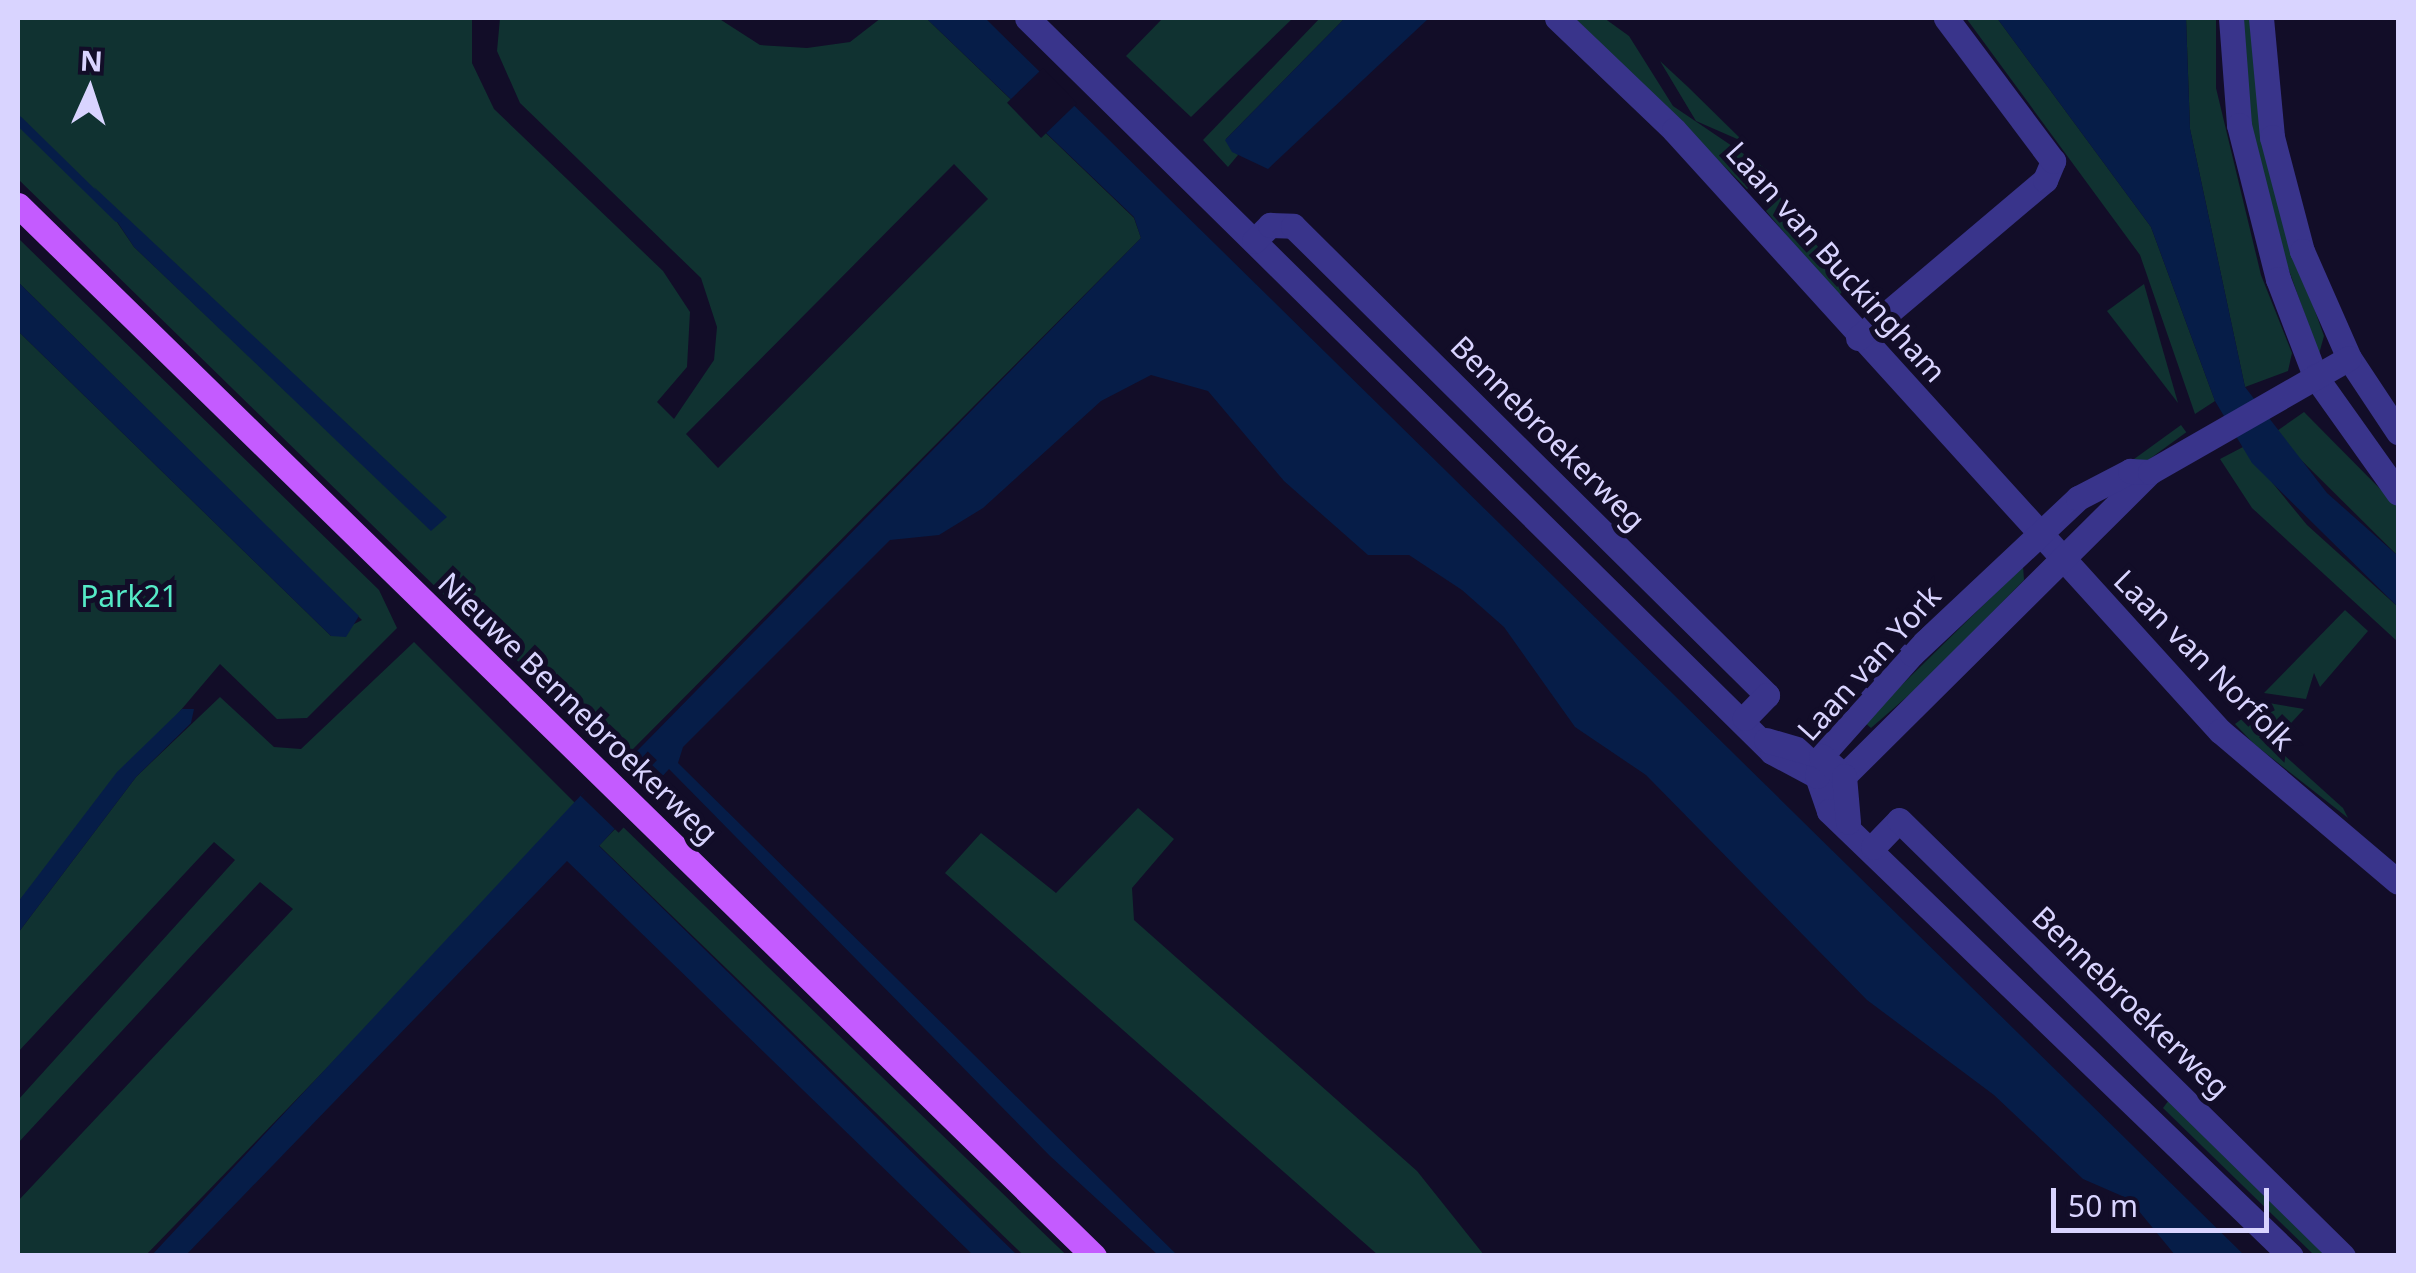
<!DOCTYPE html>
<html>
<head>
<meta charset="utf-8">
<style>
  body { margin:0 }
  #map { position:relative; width:2416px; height:1273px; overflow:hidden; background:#120d28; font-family:"Noto Sans",sans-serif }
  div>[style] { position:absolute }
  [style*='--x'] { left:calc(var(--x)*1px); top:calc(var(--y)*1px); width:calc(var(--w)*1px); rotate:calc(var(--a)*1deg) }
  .green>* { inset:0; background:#103231; transform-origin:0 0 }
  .water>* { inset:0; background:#061d48 }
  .pier>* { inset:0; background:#120d28; transform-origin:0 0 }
  .stream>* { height:9px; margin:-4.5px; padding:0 4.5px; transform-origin:4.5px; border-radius:4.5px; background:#061d48 }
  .minor>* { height:25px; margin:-12.5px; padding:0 12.5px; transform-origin:12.5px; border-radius:12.5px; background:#39348b }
  .major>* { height:25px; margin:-12.5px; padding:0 12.5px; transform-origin:12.5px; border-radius:12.5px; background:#c45bff }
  span { translate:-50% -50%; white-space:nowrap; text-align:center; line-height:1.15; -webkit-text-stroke:10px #120d28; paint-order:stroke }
  .street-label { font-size:30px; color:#d9d4ff }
  .park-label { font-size:30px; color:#55eac6 }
  .frame { position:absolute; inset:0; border:20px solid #d9d4ff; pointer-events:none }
  .north { position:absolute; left:40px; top:40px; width:100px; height:100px; -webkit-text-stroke:8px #120d28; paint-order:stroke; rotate:3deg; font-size:28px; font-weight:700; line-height:40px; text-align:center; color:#d9d4ff }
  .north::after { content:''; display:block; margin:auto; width:35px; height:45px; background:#d9d4ff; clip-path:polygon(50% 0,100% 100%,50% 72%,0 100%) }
  .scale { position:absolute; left:2051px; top:1188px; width:218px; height:45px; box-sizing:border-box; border:5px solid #d9d4ff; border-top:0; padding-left:12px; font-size:30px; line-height:35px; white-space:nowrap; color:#d9d4ff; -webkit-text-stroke:8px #120d28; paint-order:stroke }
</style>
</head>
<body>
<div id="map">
  <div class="green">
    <i style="clip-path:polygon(evenodd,18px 18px,472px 18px,472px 63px,494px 109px,663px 271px,690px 312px,687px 367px,657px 402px,674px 419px,714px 360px,717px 327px,701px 278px,520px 103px,497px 51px,500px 18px,718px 18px,760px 45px,807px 48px,850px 42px,881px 18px,926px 18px,1134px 218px,1141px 238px,626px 756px,454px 605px,18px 179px,18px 18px,954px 164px,988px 199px,718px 468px,686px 434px,954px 164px,18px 18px,97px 193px,432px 530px,134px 247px,97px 193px)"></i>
    <i style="clip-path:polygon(1163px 18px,1293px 18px,1191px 117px,1126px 56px)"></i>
    <i style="clip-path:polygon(1320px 18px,1345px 18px,1226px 139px,1238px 155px,1228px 167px,1203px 140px)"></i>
    <i style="clip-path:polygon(1575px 18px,1604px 18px,1629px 36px,1673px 106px,1769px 171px,1747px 189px)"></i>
    <i style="clip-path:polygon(1966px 18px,1997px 18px,2151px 227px,2215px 401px,2195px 414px,2140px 255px)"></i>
    <i style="clip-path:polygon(2186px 18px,2216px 18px,2216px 88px,2261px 275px,2292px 353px,2288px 371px,2245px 387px,2190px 129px)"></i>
    <i style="clip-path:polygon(2236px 18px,2256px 18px,2300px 269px,2324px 336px,2319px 354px,2251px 165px)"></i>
    <i style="clip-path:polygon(1660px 61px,1688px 87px,1744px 142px,1696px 121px)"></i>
    <i style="clip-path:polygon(1780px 197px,1847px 285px,1838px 297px,1766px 211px)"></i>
    <i style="clip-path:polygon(18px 238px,379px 590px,397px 628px,307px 718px,277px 719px,220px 664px,18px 902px,18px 331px,331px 636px,362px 620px,18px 282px)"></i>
    <i style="clip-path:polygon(2144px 284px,2178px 403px,2107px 311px)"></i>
    <i style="clip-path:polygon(2304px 412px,2398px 507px,2398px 556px,2274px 433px)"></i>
    <i style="left:2181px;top:425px;width:9px;height:135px;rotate:54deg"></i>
    <i style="clip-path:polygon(2243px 447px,2307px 525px,2398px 607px,2398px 642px,2252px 508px,2220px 459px)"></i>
    <i style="clip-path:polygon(2023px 566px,2024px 580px,1925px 681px,1871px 728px,1864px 722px)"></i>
    <i style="clip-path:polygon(2345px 610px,2368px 631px,2320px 687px,2314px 673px,2306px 699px,2264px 693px)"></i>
    <i style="clip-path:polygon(414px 642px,579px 807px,146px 1255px,18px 1255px,18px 1201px,293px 909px,260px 882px,18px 1143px,18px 1100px,235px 860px,214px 842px,18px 1052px,18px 933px,136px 777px,220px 697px,274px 747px,301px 749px)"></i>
    <i style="clip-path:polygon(2257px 701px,2304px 709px,2279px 736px,2248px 712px)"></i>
    <i style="clip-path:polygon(2243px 718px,2343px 808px,2348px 818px,2254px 744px,2235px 724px)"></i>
    <i style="clip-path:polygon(1138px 808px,1174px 839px,1132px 888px,1134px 920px,1417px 1171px,1484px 1255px,1378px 1255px,945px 873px,981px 833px,1056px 893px)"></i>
    <i style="left:620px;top:824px;width:619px;height:30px;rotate:44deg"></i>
    <i style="clip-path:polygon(2169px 1100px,2330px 1255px,2314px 1255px,2163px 1108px)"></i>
  </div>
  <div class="water">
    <i style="clip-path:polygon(926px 18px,985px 18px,2244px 1255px,2175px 1255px,2129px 1199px,2083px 1179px,1994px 1095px,1867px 1000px,1646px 775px,1575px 727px,1504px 627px,1462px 590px,1409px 555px,1368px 555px,1284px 481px,1208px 391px,1151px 375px,1101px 401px,983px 508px,939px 535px,890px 540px,683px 747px,678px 763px,1177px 1255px,1158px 1255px,1050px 1156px,669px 769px,599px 846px,1017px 1255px,973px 1255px,567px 861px,186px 1255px,151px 1256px,583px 793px,638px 750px,1141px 238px,1134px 217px)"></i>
    <i style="clip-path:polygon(1345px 18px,1429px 18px,1268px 169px,1232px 152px,1225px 140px)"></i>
    <i style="clip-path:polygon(1997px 18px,2186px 18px,2190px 129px,2245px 387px,2327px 493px,2398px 556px,2398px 607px,2252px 463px,2215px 401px,2151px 227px)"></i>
    <i style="clip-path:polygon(94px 187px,447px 517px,431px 531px,134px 247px)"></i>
    <i style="clip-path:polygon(18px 282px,359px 616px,346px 637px,331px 636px,18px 331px)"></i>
    <i style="clip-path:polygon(182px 709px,194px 709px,191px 723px,136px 777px,18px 933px,18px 902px,117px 772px)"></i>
  </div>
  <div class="pier">
    <i style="left:1043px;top:68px;width:49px;height:50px;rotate:46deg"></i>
    <i style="left:618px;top:757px;width:53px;height:54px;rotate:44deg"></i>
  </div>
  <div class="stream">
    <i style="--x:18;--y:120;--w:139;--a:44.4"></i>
  </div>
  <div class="minor">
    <i style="--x:1027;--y:18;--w:1046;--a:44.57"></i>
    <i style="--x:1772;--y:752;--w:51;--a:28.1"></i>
    <i style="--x:1817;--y:776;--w:37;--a:71"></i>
    <i style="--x:1829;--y:811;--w:641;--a:43.93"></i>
    <i style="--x:1557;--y:18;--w:162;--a:43.7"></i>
    <i style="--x:1674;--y:130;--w:812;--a:47.75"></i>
    <i style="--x:2220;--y:731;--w:233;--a:40.3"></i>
    <i style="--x:2231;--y:18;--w:107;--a:85.7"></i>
    <i style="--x:2239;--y:125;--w:159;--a:75.8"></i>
    <i style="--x:2278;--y:279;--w:104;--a:69.1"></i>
    <i style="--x:2315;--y:376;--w:143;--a:54.6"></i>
    <i style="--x:2261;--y:18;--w:120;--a:84.7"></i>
    <i style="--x:2272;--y:137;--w:118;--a:75.3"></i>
    <i style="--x:2302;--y:251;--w:117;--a:66.3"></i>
    <i style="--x:2349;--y:358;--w:89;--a:56.5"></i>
    <i style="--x:1254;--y:241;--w:23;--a:-45"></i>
    <i style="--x:1270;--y:225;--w:23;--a:2"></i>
    <i style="--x:1293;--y:226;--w:667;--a:44.7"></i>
    <i style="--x:1767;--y:695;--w:32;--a:134"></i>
    <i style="--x:1858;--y:338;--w:245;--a:-40.2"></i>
    <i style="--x:2045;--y:180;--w:21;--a:-67"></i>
    <i style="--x:2053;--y:161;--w:179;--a:-126.8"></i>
    <i style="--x:2150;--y:472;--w:431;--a:135.2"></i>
    <i style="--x:1844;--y:776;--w:27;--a:180"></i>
    <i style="--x:1817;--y:776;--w:20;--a:-79"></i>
    <i style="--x:1821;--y:756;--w:137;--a:-48.3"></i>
    <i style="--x:1912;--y:654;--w:228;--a:-43.2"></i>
    <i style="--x:2078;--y:498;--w:59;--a:-27.4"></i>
    <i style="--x:2130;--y:471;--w:20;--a:3"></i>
    <i style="--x:2150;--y:472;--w:229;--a:-29.8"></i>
    <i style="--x:1766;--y:740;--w:57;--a:16.2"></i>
    <i style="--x:1821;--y:756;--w:30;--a:41"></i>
    <i style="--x:1844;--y:776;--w:46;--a:85"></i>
    <i style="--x:1873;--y:847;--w:37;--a:-46"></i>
    <i style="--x:1899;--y:820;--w:622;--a:44.48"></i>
  </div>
  <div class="major">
    <i style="--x:18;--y:205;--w:1504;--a:44.33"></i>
  </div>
  <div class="street-label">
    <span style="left:1836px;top:262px;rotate:48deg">Laan van Buckingham</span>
    <span style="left:1548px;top:433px;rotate:45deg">Bennebroekerweg</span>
    <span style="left:2204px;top:660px;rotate:45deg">Laan van Norfolk</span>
    <span style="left:1869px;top:663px;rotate:-48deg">Laan van York</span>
    <span style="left:578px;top:708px;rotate:44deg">Nieuwe Bennebroekerweg</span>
    <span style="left:2131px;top:1002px;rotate:44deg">Bennebroekerweg</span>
  </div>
  <div class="park-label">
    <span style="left:129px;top:596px">Park21</span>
  </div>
  <div class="frame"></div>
  <div class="north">N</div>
  <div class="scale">50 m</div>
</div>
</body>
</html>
